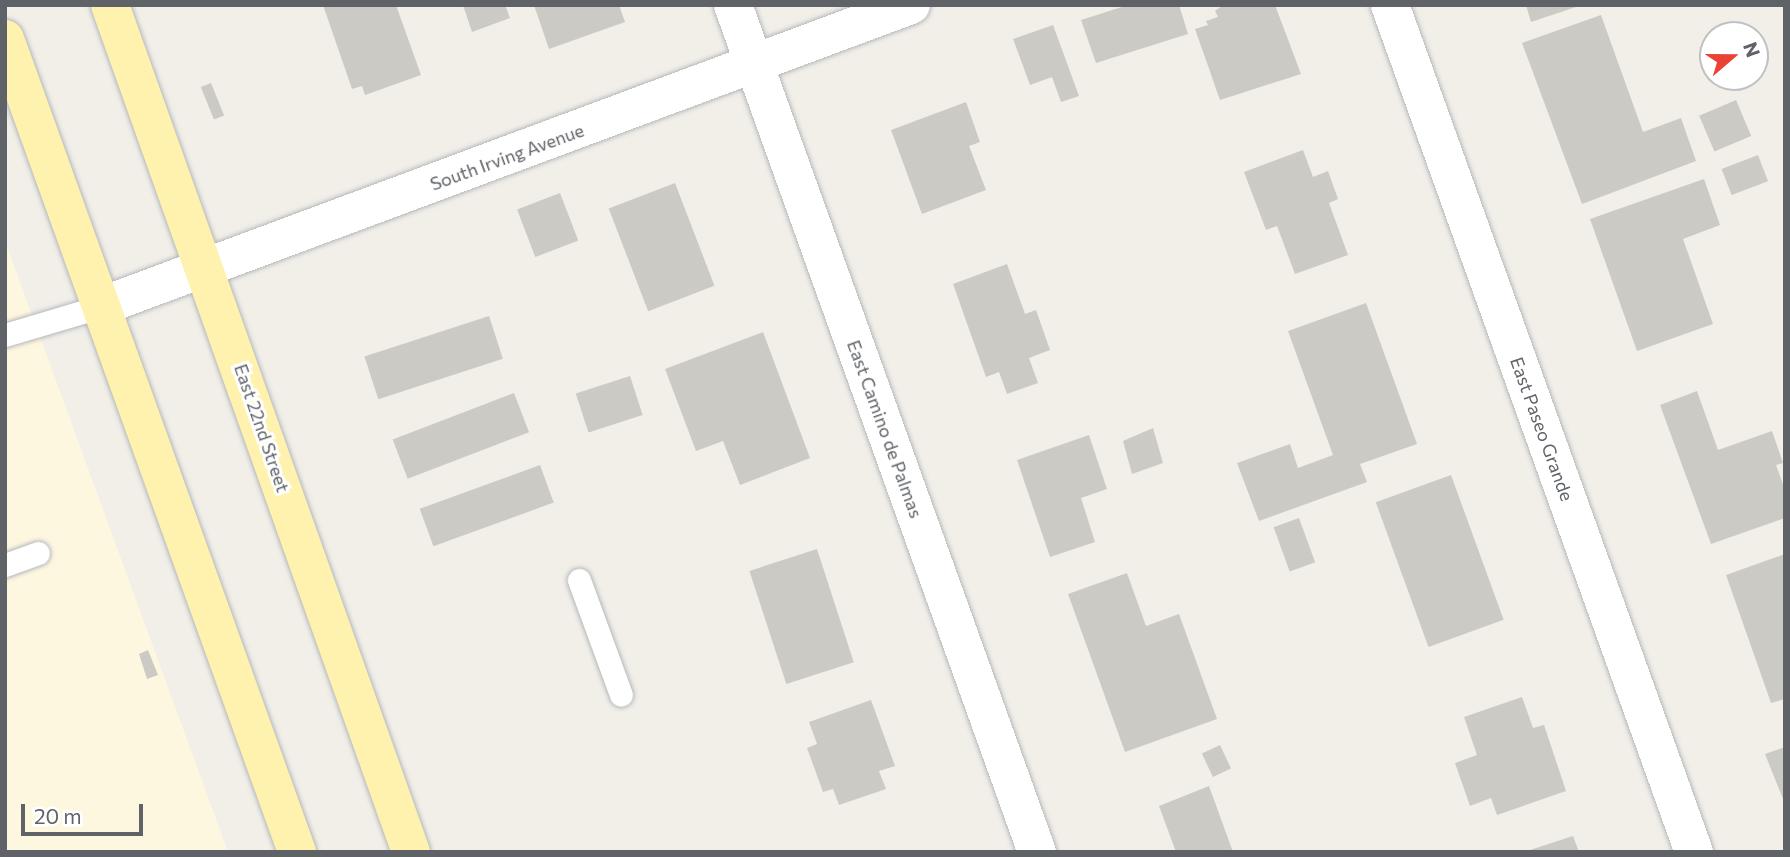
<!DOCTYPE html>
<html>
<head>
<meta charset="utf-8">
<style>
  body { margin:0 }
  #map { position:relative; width:1790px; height:857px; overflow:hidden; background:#f1efe8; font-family:Commissioner,sans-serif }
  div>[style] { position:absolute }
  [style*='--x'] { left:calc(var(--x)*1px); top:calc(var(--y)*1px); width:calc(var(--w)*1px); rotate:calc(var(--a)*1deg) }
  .commercial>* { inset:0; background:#fef7e0 }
  .building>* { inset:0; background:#cccac5; transform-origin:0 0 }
  .roads { filter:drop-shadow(0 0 2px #b5b8bc) drop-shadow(0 0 2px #b5b8bc) }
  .service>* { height:23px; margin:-11.5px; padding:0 11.5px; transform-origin:11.5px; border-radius:11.5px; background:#fff }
  .minor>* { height:38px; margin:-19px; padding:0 19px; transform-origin:19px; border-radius:19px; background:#fff }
  .primary>* { height:38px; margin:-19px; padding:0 19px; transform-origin:19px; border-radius:19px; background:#fff2af }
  span { translate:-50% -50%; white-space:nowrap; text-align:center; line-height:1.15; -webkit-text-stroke:6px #fff; paint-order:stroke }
  .street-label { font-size:18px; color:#5f6368 }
  .frame { position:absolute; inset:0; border:7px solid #5f6368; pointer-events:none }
  .north { position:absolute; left:1699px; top:21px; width:70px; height:70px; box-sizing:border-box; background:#fff; border:2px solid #bfc1c3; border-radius:50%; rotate:70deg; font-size:19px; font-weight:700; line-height:28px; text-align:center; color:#5f6368 }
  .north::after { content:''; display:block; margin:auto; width:24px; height:32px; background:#ea4335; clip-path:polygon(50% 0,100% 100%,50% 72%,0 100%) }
  .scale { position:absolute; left:21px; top:804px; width:122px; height:32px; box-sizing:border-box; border:4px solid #5f6368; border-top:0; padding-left:9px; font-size:21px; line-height:24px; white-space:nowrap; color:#5f6368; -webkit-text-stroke:5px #fff; paint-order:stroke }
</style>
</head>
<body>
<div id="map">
  <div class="commercial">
    <i style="clip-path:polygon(5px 241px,228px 852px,5px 852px)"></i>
  </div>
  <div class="building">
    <i style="clip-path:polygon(323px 5px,396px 5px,421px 75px,365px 95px,362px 86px,352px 89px)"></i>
    <i style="clip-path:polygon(463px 5px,505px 5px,510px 18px,472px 32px)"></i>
    <i style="clip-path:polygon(534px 5px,619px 5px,625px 22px,549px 49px)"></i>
    <i style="clip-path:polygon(1128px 5px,1179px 5px,1188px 34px,1096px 63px,1081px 20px)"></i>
    <i style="clip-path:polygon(1223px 5px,1275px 5px,1301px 74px,1220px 100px,1195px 29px,1208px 25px,1206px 21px,1218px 17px,1215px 11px)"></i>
    <i style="clip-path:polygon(1526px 5px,1579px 5px,1579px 6px,1531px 22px)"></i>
    <i style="clip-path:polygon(1601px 15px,1643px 132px,1681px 118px,1696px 161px,1582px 204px,1522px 43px)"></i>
    <i style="clip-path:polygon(1053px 25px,1079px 96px,1061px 102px,1052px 77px,1030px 85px,1013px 39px)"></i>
    <i style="left:211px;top:83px;width:35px;height:11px;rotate:68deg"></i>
    <i style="left:1736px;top:100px;width:39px;height:40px;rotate:67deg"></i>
    <i style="clip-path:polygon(966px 102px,980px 142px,969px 146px,986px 190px,922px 214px,891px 130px)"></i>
    <i style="clip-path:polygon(1303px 150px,1313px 177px,1328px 171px,1338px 199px,1329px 203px,1348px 255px,1295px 274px,1277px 226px,1266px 230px,1244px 172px)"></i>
    <i style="left:1758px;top:155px;width:28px;height:39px;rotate:69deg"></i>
    <i style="clip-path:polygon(1704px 179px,1720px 225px,1683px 239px,1713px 324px,1637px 351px,1590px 219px)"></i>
    <i style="left:675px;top:183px;width:110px;height:71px;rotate:69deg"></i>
    <i style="left:560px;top:193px;width:51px;height:46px;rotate:69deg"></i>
    <i style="clip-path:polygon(1007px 264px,1025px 314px,1036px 310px,1050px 350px,1029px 358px,1038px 383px,1007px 394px,999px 372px,986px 377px,953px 284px)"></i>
    <i style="clip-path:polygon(1366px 303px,1417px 444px,1360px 464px,1367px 482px,1259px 521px,1237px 463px,1290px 444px,1298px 468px,1333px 455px,1288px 331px)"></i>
    <i style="left:489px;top:316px;width:45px;height:131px;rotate:72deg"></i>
    <i style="clip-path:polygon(763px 332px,810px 458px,740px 485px,723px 441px,696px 451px,665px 369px)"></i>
    <i style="left:630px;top:376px;width:41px;height:57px;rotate:72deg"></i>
    <i style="clip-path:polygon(1697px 391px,1718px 450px,1772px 431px,1783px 463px,1776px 465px,1785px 490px,1785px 518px,1711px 544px,1660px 405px)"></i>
    <i style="left:514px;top:393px;width:42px;height:130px;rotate:69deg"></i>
    <i style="clip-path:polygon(1153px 428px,1163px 463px,1132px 474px,1123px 441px)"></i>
    <i style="clip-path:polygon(1089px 435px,1107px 489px,1081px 498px,1095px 542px,1050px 557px,1017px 460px)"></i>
    <i style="left:540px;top:465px;width:40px;height:128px;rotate:70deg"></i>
    <i style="left:1451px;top:475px;width:154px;height:80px;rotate:70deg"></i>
    <i style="left:1299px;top:518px;width:47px;height:27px;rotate:70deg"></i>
    <i style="left:817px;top:549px;width:119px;height:71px;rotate:72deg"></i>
    <i style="clip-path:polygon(1785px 554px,1785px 699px,1771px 703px,1726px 575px)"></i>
    <i style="clip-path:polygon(1127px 573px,1146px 626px,1179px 614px,1217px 719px,1125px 752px,1068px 594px)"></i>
    <i style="clip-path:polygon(148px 650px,158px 675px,147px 679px,139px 654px)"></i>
    <i style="clip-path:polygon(1522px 697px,1533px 728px,1544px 725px,1566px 791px,1497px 815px,1491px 798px,1470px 806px,1455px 763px,1477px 755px,1464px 717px)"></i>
    <i style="clip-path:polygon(871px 700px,895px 766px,879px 771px,886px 789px,839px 805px,833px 789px,823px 792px,807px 748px,817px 744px,809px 722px)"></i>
    <i style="left:1220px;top:745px;width:26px;height:20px;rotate:65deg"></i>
    <i style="clip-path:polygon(1785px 747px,1785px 804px,1765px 754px)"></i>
    <i style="clip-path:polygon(1209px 786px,1233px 852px,1176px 852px,1159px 806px)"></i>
    <i style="clip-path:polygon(1573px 836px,1579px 852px,1527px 852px,1527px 851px)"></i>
  </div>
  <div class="roads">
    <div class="service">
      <i style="--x:5;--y:335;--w:101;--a:-16.6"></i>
      <i style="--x:5;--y:565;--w:35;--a:-20"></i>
      <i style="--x:579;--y:580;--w:122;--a:69.9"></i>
    </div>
    <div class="minor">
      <i style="--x:733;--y:5;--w:900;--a:70.26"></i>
      <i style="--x:1390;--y:5;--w:900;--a:70.26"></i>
      <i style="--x:102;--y:306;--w:863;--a:-20.41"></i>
    </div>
    <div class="primary">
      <i style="--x:110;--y:5;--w:899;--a:70.44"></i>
      <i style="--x:5;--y:39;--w:864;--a:70.24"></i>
    </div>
  </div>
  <div class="street-label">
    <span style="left:507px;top:157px;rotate:-20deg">South Irving Avenue</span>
    <span style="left:262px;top:428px;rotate:71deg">East 22nd Street</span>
    <span style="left:885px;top:429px;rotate:70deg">East Camino de Palmas</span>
    <span style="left:1542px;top:429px;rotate:70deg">East Paseo Grande</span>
  </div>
  <div class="frame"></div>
  <div class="north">N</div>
  <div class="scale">20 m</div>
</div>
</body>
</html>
